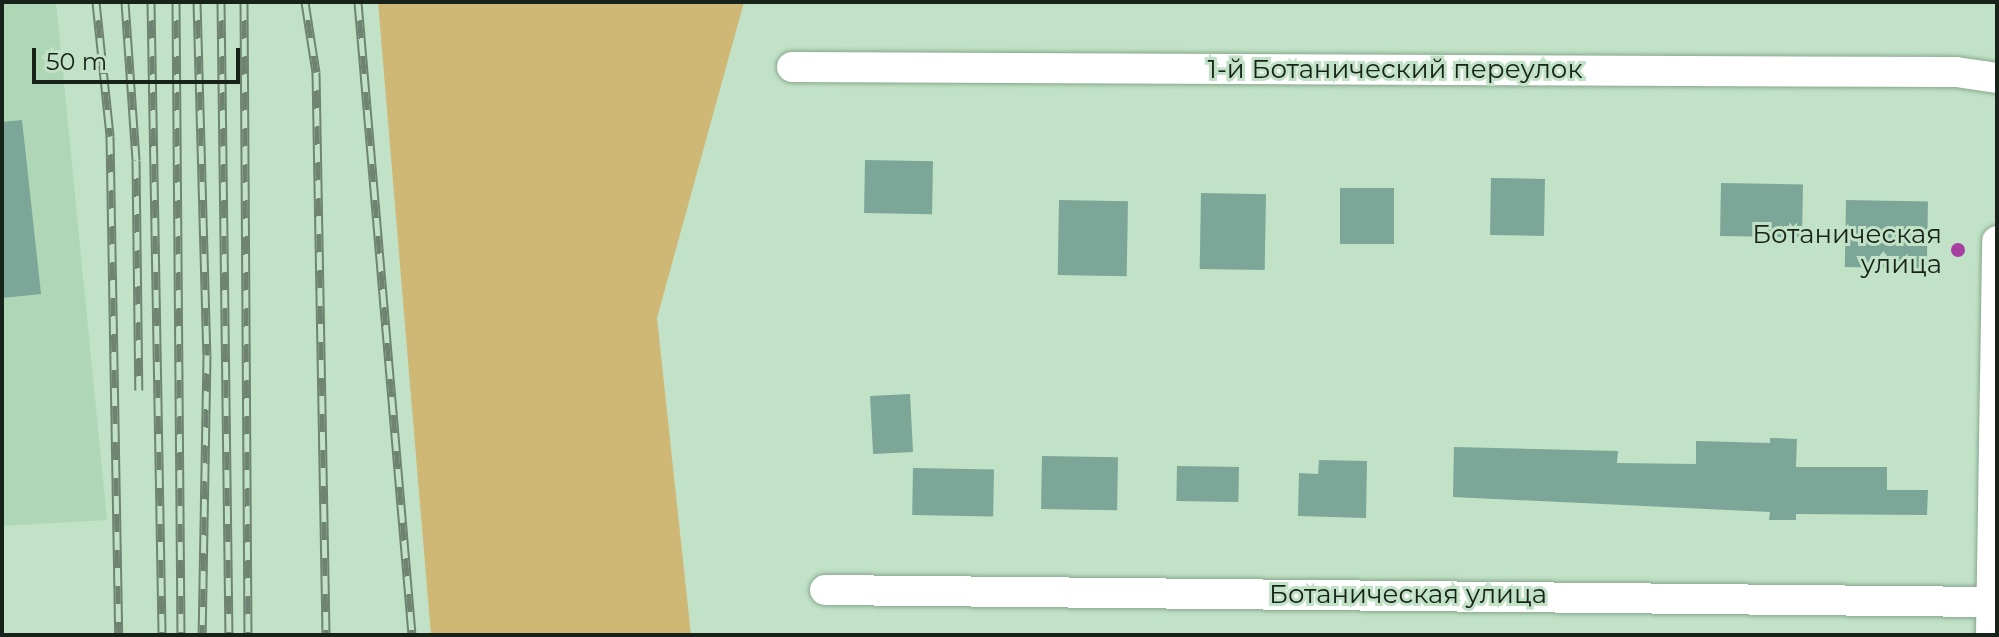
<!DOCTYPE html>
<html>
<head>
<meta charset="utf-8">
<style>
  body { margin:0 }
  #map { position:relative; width:1999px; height:637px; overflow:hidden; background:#c1e2c6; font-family:Montserrat,sans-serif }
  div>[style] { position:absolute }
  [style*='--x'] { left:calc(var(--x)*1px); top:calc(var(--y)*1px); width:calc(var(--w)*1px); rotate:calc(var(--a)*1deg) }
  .built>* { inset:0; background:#afd6b5 }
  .green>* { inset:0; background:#cfb775 }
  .building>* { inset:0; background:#7ca697; transform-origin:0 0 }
  .roads { filter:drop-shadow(0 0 2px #87a78d) drop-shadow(0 0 2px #87a78d) }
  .minor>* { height:30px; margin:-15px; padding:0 15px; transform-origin:15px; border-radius:15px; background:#fff }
  .rail>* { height:9px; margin-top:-4.5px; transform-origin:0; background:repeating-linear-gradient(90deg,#c1e2c6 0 18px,#6e8471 0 36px); box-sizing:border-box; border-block:2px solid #6e8471 }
  .dots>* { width:22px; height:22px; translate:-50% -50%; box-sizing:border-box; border:4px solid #c1e2c6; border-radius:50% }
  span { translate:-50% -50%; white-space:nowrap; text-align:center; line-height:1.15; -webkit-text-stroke:6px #c1e2c6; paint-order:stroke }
  .street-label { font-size:26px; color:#172319 }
  .poi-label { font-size:26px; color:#172319 }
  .right { translate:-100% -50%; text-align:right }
  .frame { position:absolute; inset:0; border:4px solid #172319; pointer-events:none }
  .scale { position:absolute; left:32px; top:48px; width:208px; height:36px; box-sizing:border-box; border:4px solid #172319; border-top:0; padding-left:10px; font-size:24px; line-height:28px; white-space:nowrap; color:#172319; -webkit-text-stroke:6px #c1e2c6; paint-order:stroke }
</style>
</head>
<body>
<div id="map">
  <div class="built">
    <i style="clip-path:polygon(2px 2px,56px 2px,107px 520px,2px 526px)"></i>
  </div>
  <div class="green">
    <i style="clip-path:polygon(378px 2px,744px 2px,657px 318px,691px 635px,431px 635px)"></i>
  </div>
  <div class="building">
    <i style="clip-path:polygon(22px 120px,41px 294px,2px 298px,2px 122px)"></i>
    <i style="left:865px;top:160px;width:68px;height:53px;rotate:1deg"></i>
    <i style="left:1491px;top:178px;width:54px;height:57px;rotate:1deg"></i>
    <i style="left:1721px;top:183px;width:82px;height:53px;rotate:1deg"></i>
    <i style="left:1340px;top:188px;width:54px;height:56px"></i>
    <i style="left:1201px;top:193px;width:65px;height:76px;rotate:1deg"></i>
    <i style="left:1059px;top:200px;width:69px;height:75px;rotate:1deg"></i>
    <i style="left:1846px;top:200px;width:82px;height:67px;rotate:1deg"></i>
    <i style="left:910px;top:394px;width:58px;height:40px;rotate:87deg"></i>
    <i style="clip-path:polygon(1770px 438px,1797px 439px,1796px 467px,1887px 467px,1887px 490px,1928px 490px,1927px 515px,1796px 514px,1796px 520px,1769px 520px,1770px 512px,1453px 497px,1454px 447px,1618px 451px,1617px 463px,1696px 464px,1696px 441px,1770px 443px)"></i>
    <i style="left:1042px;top:456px;width:76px;height:53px;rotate:1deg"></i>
    <i style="clip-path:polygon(1319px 460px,1367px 461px,1366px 518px,1298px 516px,1299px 473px,1318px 474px)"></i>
    <i style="left:1177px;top:466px;width:62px;height:35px;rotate:1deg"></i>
    <i style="left:913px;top:468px;width:81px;height:47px;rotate:1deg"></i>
  </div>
  <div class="roads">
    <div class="minor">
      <i style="--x:792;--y:67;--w:1164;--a:0.25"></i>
      <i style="--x:1956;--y:72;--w:41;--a:8.3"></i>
      <i style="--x:825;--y:590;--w:1165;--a:0.59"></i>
      <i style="--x:1991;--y:635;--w:394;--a:-89.1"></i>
    </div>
  </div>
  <div class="rail">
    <i style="--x:96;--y:2;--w:135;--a:84"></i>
    <i style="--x:110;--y:136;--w:499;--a:89"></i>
    <i style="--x:125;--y:2;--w:158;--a:86"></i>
    <i style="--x:136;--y:160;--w:230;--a:89.3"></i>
    <i style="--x:151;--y:2;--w:633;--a:89"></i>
    <i style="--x:176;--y:2;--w:633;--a:89.55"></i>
    <i style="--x:197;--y:2;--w:353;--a:88.4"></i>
    <i style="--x:207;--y:355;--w:280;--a:91"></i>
    <i style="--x:221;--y:2;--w:633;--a:89.28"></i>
    <i style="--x:244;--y:2;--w:633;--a:89.64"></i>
    <i style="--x:305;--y:2;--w:71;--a:81.1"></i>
    <i style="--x:316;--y:72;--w:563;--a:88.98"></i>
    <i style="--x:358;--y:2;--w:635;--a:85.12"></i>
  </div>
  <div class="dots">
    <i style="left:1958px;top:250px;background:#a73fa1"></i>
  </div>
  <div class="street-label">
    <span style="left:1395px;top:70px">1-й Ботанический переулок</span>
    <span style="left:1408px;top:595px">Ботаническая улица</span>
  </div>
  <div class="poi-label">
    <span class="right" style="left:1942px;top:250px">Ботаническая<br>улица</span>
  </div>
  <div class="frame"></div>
  <div class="scale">50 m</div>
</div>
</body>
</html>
